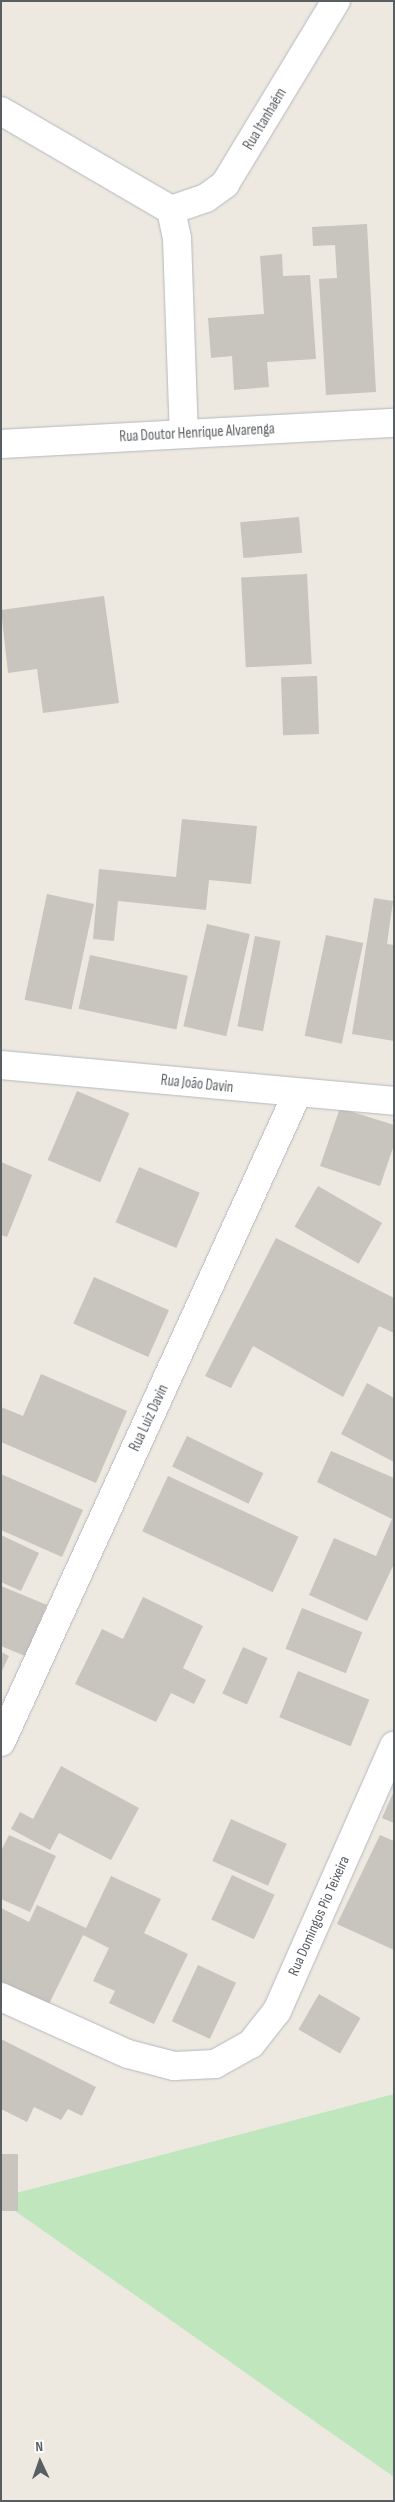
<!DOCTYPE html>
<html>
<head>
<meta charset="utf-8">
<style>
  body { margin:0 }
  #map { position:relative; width:395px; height:2502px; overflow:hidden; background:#ede9e1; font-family:"Sofia Sans Condensed",sans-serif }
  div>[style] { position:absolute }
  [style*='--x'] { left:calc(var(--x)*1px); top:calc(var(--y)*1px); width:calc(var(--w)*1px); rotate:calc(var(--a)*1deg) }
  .green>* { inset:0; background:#bfe6bc }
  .building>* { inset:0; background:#c8c4be; transform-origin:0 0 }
  .roads { filter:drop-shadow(0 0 1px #b4b8bc) drop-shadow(0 0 1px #b4b8bc) }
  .minor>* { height:28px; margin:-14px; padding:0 14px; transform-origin:14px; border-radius:14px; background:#fff }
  span { translate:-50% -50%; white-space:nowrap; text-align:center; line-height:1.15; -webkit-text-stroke:4.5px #fff; paint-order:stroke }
  .street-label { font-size:15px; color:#595e62 }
  .frame { position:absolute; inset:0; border:2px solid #595e62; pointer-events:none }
  .north { position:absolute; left:15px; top:2437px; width:50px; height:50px; -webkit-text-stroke:4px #fff; paint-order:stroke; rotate:357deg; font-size:14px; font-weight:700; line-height:20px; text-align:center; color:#595e62 }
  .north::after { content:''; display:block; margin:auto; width:18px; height:22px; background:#595e62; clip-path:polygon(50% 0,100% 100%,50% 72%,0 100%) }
</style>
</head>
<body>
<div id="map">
  <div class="green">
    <i style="clip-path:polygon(394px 2094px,394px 2477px,1px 2201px,1px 2197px)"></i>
  </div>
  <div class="building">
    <i style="clip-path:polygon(367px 224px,376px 392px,326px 395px,319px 279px,337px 278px,335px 245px,313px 246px,312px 227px)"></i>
    <i style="clip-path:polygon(282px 254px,283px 276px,310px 275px,316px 359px,267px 362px,269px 387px,234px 390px,232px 356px,211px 358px,208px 318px,264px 314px,260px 256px)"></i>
    <i style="left:299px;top:517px;width:36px;height:59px;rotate:85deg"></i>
    <i style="left:307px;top:574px;width:90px;height:66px;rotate:87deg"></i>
    <i style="clip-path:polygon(104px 596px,119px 703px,43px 713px,37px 669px,8px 673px,1px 610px)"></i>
    <i style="left:317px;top:676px;width:58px;height:36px;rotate:88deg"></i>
    <i style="clip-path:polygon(182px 819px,257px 826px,251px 884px,209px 880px,206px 910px,118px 901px,114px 941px,93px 939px,99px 869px,176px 877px)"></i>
    <i style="left:47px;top:894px;width:48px;height:108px;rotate:12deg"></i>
    <i style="clip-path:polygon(374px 898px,393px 901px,387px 944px,394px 945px,394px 1041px,352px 1034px)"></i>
    <i style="left:207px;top:924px;width:44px;height:105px;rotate:13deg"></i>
    <i style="left:326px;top:935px;width:38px;height:103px;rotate:12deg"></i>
    <i style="left:255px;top:936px;width:26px;height:92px;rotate:11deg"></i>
    <i style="left:90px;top:955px;width:100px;height:55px;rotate:12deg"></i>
    <i style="left:77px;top:1091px;width:57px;height:75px;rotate:23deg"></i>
    <i style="clip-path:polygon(340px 1108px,394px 1125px,394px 1145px,380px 1186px,320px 1166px)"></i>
    <i style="clip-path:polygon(1px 1162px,32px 1175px,7px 1237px,1px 1235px)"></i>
    <i style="left:139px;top:1167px;width:66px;height:60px;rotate:23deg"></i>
    <i style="left:318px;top:1186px;width:74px;height:47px;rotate:30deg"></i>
    <i style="clip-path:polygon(276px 1238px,394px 1298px,394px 1333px,379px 1326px,343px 1397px,253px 1346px,231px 1388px,205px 1376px)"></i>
    <i style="left:94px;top:1277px;width:82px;height:51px;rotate:24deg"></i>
    <i style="clip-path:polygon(41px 1374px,127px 1411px,96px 1483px,1px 1442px,1px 1407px,23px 1416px)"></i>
    <i style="clip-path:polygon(367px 1383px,394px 1398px,394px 1462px,341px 1434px)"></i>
    <i style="left:187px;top:1436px;width:85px;height:34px;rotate:26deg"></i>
    <i style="clip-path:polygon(331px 1451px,394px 1478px,394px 1564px,367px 1621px,309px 1595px,334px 1538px,376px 1556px,392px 1519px,317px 1482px)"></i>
    <i style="clip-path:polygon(1px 1474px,83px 1510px,62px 1557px,1px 1530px)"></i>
    <i style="left:168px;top:1476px;width:144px;height:61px;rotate:25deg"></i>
    <i style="clip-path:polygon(1px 1535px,39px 1553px,21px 1591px,1px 1582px)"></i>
    <i style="clip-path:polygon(1px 1586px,47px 1605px,25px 1656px,1px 1646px)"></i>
    <i style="clip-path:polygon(143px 1597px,203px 1626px,183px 1668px,206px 1680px,194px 1704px,171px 1693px,156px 1722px,75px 1684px,102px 1629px,123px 1639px)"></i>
    <i style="left:302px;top:1608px;width:65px;height:44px;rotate:22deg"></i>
    <i style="left:243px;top:1647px;width:27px;height:51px;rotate:24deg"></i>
    <i style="clip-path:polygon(1px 1652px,9px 1656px,1px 1673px)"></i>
    <i style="left:298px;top:1671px;width:77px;height:50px;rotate:22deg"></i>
    <i style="clip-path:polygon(61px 1766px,139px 1808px,111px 1860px,59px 1833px,50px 1850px,11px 1829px,20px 1812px,33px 1819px)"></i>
    <i style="clip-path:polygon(394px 1791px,394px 1823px,382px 1818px)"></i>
    <i style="left:231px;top:1819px;width:61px;height:46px;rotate:24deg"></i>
    <i style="clip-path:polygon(9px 1835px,56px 1856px,30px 1912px,1px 1899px,1px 1851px)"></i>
    <i style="clip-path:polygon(380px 1835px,394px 1841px,394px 1950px,337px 1924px)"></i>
    <i style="left:232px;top:1875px;width:47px;height:49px;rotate:25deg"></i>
    <i style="clip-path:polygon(111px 1876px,161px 1899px,144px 1933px,188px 1954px,154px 2024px,109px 2003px,115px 1991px,93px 1981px,109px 1948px,83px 1935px,49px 2004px,1px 1982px,1px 1908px,29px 1922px,37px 1905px,86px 1928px)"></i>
    <i style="left:198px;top:1965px;width:42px;height:62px;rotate:25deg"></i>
    <i style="left:319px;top:1994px;width:48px;height:41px;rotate:30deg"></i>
    <i style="clip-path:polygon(1px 2039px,96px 2087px,82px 2116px,68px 2109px,61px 2120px,34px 2107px,27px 2122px,1px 2109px)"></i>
    <i style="left:1px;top:2154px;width:17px;height:57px"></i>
  </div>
  <div class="roads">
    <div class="minor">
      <i style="--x:1;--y:111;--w:197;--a:30.2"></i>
      <i style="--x:171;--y:210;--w:29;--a:78"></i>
      <i style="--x:177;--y:238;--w:196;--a:88"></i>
      <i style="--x:171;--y:210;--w:37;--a:-19"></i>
      <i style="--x:206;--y:198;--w:24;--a:-36"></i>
      <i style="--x:225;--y:184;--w:214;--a:-58.8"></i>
      <i style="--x:1;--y:444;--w:394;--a:-3.1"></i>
      <i style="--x:1;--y:1065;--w:395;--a:5.2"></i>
      <i style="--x:1;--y:1742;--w:712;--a:-65.45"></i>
      <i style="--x:1;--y:1997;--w:139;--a:24.2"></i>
      <i style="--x:128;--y:2054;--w:48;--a:14.6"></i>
      <i style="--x:174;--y:2066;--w:41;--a:-2.8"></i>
      <i style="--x:215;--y:2064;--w:41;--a:-29.1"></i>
      <i style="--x:251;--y:2044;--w:42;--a:-51.8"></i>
      <i style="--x:277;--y:2011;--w:290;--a:-66.2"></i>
    </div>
  </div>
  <div class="street-label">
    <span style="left:265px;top:119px;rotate:-59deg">Rua Itanhaém</span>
    <span style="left:197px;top:433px;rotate:-3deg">Rua Doutor Henrique Alvarenga</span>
    <span style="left:197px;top:1084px;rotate:6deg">Rua João Davin</span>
    <span style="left:149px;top:1418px;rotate:-65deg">Rua Luiz Davin</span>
    <span style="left:319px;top:1916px;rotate:-66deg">Rua Domingos Pio Teixeira</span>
  </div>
  <div class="frame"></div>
  <div class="north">N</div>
</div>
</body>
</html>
